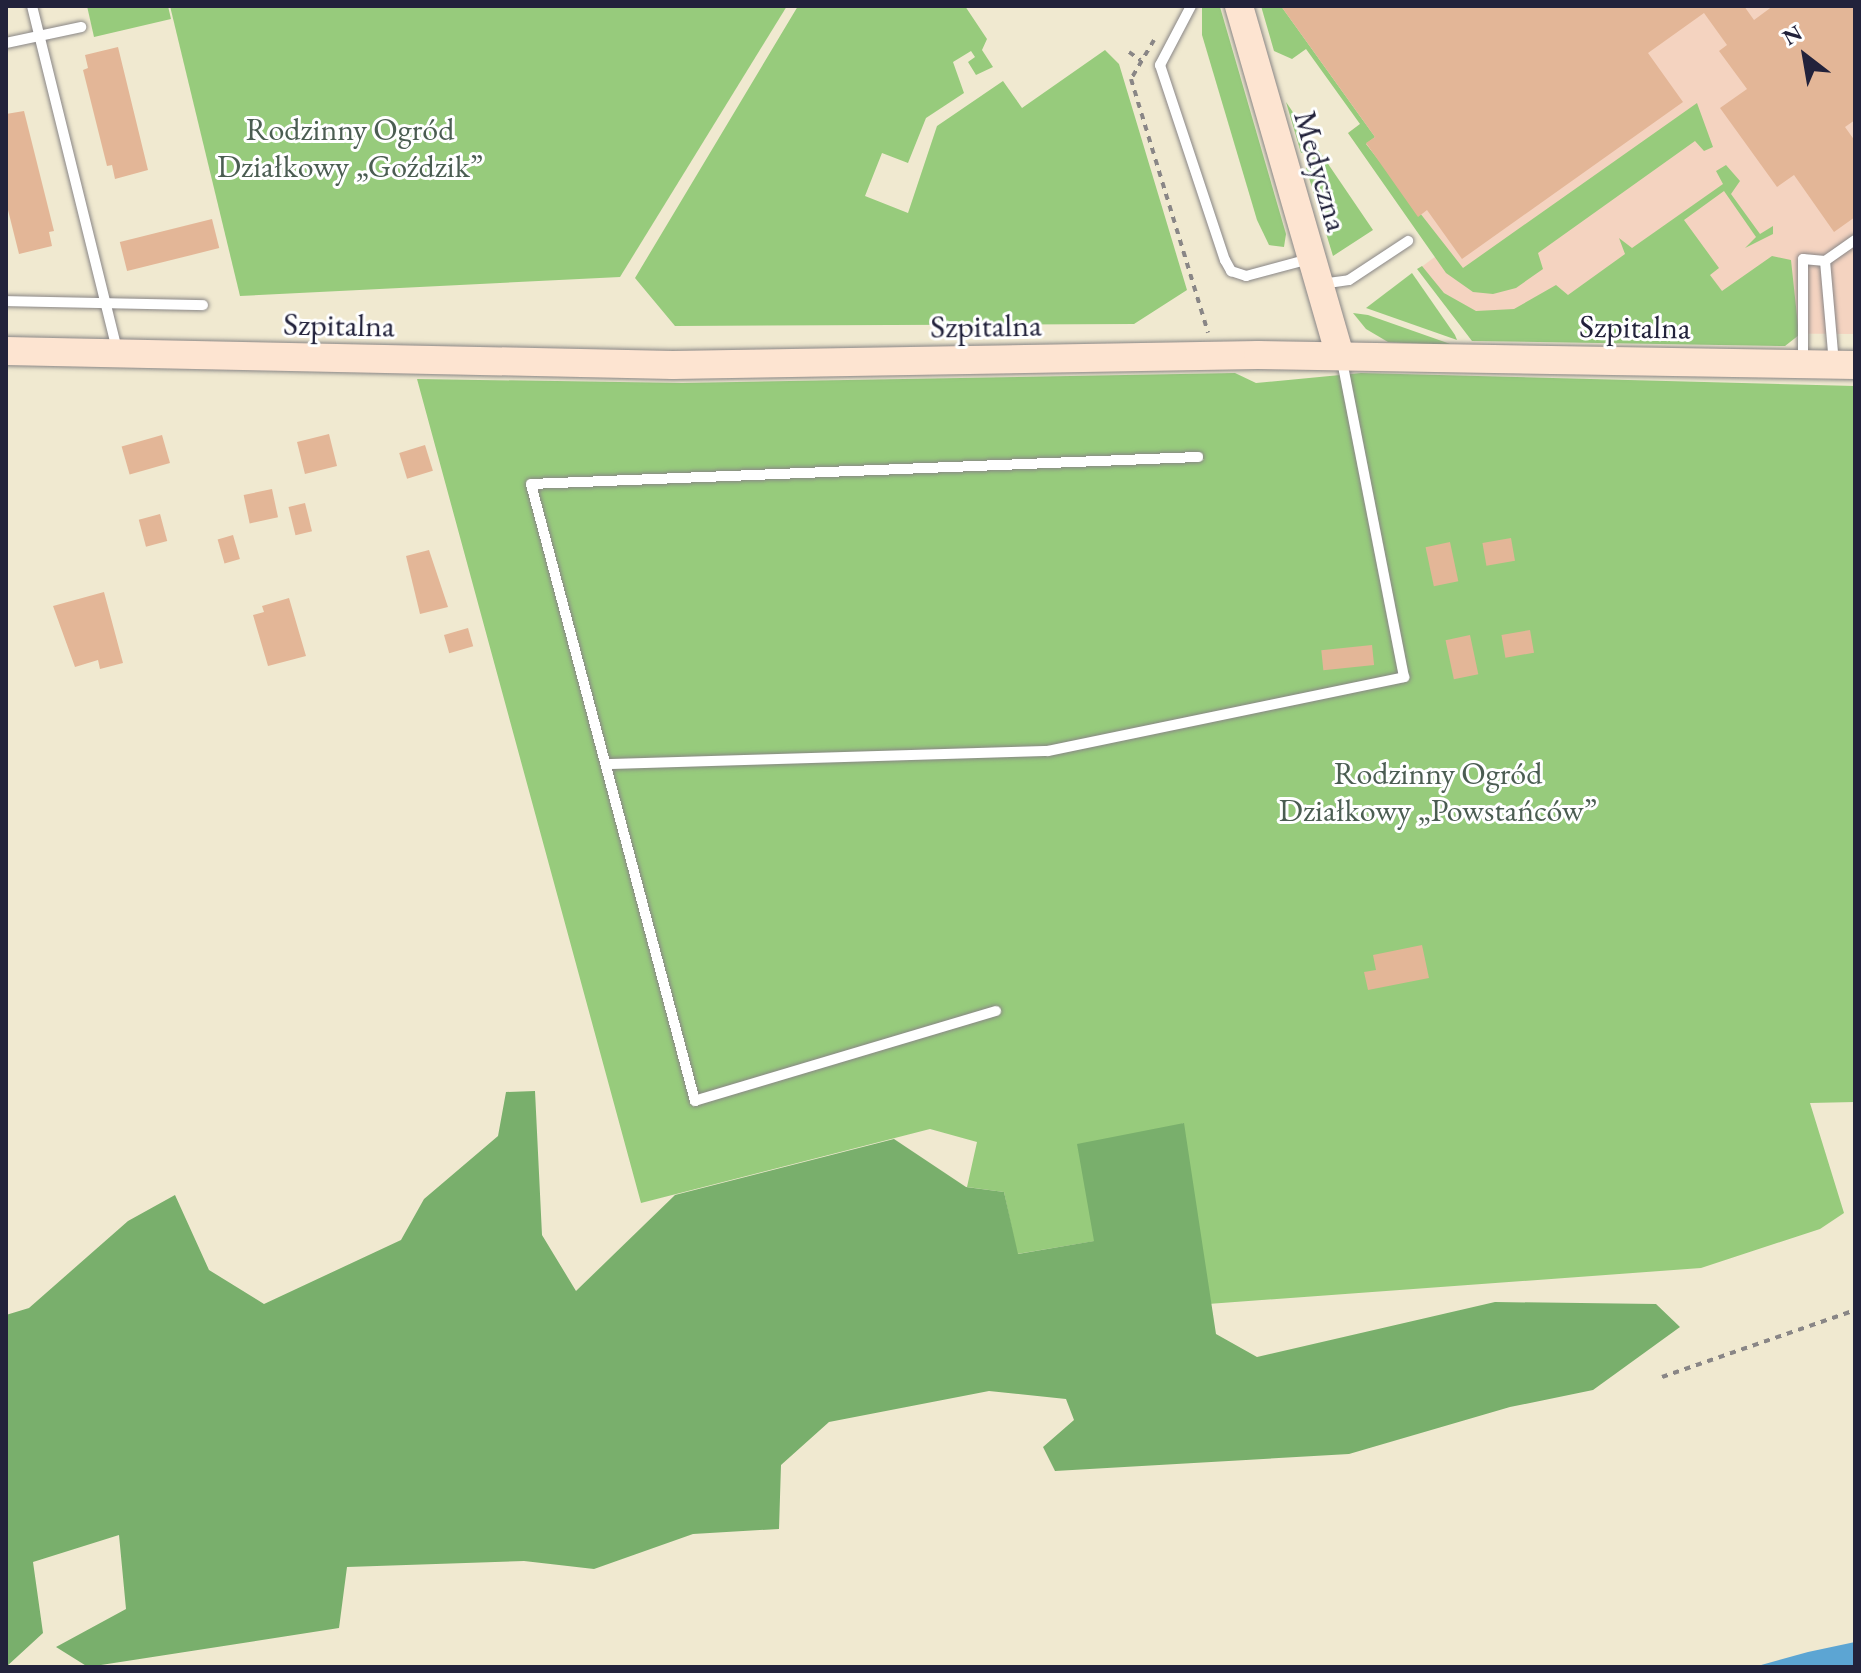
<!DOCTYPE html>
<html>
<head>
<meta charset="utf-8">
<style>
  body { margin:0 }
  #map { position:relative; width:1861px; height:1673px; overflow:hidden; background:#f0e9d0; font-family:"EB Garamond",serif }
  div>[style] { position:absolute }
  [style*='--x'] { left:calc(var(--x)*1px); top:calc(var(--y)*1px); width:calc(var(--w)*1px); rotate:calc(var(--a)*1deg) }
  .built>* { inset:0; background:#f4d3c0 }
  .green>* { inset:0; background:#97cb7c }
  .forest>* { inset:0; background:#79af6c }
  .water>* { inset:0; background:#5ca5d3 }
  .building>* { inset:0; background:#e3b697; transform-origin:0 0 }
  .path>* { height:4px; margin-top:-2px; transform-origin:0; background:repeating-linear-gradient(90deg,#898686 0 6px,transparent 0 12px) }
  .roads { filter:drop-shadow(0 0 2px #898686) drop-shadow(0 0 2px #898686) }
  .lane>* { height:10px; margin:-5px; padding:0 5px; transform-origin:5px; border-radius:5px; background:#fff }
  .secondary>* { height:28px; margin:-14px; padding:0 14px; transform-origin:14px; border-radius:14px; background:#fde4d1 }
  span { translate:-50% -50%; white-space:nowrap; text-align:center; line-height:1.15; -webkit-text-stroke:6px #fff; paint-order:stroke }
  .park-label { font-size:32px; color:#4b5d52 }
  .street-label { font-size:32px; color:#22223b }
  .frame { position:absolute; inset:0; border:8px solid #22223b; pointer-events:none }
  .north { position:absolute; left:1765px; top:16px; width:80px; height:80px; -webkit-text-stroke:6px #fff; paint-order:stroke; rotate:329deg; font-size:22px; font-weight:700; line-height:32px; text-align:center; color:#22223b }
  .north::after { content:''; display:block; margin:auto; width:28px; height:36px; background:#22223b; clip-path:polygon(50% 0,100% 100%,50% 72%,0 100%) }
</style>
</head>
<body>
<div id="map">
  <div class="built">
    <i style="clip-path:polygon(1281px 6px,1855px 6px,1855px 334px,1468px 332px,1420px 268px,1436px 256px,1348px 133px,1364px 121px)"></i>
  </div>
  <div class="green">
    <i style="clip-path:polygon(87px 6px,168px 6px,171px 19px,94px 37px)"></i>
    <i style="clip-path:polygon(170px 6px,787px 6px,620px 277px,240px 296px)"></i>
    <i style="clip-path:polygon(798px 6px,965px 6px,987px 39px,982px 50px,993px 67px,976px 75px,968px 62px,975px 57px,971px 51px,953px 62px,964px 93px,926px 118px,908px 163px,882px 153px,865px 196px,908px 213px,937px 126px,1003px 81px,1022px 108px,1105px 50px,1119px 64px,1187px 290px,1134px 324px,675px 326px,635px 278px)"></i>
    <i style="clip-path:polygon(1202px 6px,1220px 7px,1286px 234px,1284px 247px,1269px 245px,1257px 220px,1202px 35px)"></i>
    <i style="clip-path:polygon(1261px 6px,1281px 6px,1375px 137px,1366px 144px,1463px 268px,1697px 103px,1713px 147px,1704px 151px,1695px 141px,1538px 253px,1543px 269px,1516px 288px,1493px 294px,1473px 292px,1446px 273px,1348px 133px,1360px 124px,1306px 49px,1292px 59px,1274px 51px)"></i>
    <i style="clip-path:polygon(1286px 102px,1373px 230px,1333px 256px,1306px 168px,1314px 165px,1311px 151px,1301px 153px)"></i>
    <i style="clip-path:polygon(1726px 165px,1740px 181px,1731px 194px,1760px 234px,1773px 226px,1773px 234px,1745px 248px,1756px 237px,1724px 191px,1684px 220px,1719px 268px,1710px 275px,1722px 291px,1772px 256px,1791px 260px,1799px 335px,1785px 346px,1472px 341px,1417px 269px,1422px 266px,1444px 293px,1476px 311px,1514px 309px,1556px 285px,1568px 295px,1625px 254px,1619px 238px,1632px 248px,1723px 184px,1716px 171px)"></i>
    <i style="clip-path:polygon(1412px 273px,1455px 335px,1457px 340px,1366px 308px)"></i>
    <i style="clip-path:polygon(1353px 313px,1368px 315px,1456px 346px,1388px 342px,1366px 329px)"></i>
    <i style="clip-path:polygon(1235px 373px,1256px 383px,1361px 373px,1855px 386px,1855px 1102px,1810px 1103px,1844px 1213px,1820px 1229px,1701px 1268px,1208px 1304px,1183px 1123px,1095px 1241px,1017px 1254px,1004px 1192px,967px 1187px,977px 1142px,930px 1129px,641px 1203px,417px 379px,682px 383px)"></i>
  </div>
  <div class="forest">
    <i style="clip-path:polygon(535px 1091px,542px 1235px,576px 1291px,675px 1195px,894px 1139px,966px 1187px,1004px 1192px,1018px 1254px,1094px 1241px,1077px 1144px,1184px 1123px,1216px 1334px,1257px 1357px,1495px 1302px,1656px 1304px,1680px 1327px,1593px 1390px,1510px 1407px,1349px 1454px,1055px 1471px,1043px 1447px,1074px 1420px,1066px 1399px,989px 1391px,829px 1422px,781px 1465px,779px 1529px,693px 1534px,594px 1569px,524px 1561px,347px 1567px,339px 1628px,88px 1667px,56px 1647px,126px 1609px,119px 1535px,33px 1562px,43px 1633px,6px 1667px,6px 1315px,29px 1308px,128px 1221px,175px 1195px,209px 1270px,264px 1304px,401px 1240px,424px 1199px,498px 1136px,506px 1092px)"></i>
  </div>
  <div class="water">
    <i style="clip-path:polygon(1855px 1642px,1855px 1667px,1754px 1667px,1808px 1652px)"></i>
  </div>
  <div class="building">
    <i style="clip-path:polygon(1281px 6px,1744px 6px,1754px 20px,1773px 6px,1855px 6px,1855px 120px,1845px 127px,1855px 141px,1855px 217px,1834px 232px,1794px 175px,1777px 187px,1720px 108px,1747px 89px,1719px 51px,1727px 45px,1704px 13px,1648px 53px,1683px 102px,1462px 259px,1427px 210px,1418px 217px,1366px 143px,1375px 137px)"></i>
    <i style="clip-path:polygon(118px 47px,148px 170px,115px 179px,112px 165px,107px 166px,83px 70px,88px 68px,85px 55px)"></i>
    <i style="clip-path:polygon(24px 111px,54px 231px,49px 232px,52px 246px,19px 254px,6px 202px,6px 114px)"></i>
    <i style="left:212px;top:219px;width:30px;height:95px;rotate:76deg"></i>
    <i style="left:329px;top:434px;width:33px;height:33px;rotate:76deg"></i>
    <i style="left:162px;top:435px;width:29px;height:42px;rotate:74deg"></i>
    <i style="left:425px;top:445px;width:27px;height:27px;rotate:73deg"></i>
    <i style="left:272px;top:489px;width:29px;height:29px;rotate:78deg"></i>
    <i style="left:305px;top:503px;width:29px;height:17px;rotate:76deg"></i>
    <i style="left:160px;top:514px;width:28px;height:22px;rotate:75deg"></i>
    <i style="left:233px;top:535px;width:25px;height:16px;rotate:74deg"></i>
    <i style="left:1511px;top:538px;width:23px;height:29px;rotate:80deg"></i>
    <i style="left:1450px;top:542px;width:40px;height:25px;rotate:78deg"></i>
    <i style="clip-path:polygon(429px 550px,448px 607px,420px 614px,406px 556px)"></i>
    <i style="clip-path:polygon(104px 592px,123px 663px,100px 669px,98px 660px,75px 667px,53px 606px)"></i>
    <i style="clip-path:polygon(289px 598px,306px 656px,268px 666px,253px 615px,264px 612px,262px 606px)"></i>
    <i style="left:468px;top:628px;width:19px;height:25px;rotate:74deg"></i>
    <i style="left:1530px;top:630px;width:23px;height:29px;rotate:80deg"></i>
    <i style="left:1470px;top:635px;width:40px;height:25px;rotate:78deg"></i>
    <i style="left:1372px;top:645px;width:20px;height:51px;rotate:84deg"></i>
    <i style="clip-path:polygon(1422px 945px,1429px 978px,1368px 990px,1364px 972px,1376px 970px,1373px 955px)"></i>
  </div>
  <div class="path">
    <i style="--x:1154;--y:40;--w:45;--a:120.5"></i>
    <i style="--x:1131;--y:79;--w:265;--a:73.1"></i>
    <i style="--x:1129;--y:52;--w:14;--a:36"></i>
    <i style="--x:1662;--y:1377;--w:204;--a:-19.1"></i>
  </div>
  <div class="roads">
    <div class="lane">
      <i style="--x:32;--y:6;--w:354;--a:76.1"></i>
      <i style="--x:1191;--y:6;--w:67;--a:117.7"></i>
      <i style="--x:1160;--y:65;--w:206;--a:71.6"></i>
      <i style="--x:1225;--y:260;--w:13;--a:61"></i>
      <i style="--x:1231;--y:271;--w:16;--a:18"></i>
      <i style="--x:1246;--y:276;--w:65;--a:-15.1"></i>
      <i style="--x:6;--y:43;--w:77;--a:-12"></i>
      <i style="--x:1825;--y:261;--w:102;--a:85"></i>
      <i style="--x:1321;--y:284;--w:28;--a:-8"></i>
      <i style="--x:1349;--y:280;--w:71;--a:-33.5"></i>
      <i style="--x:6;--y:301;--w:197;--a:1.2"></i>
      <i style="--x:1803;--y:362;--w:103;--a:-90"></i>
      <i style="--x:1803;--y:259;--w:22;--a:5"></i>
      <i style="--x:1825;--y:261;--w:37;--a:-35"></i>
      <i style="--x:608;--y:764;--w:440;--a:-1.7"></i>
      <i style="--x:1048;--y:751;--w:364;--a:-11.7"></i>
      <i style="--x:1404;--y:677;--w:322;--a:-101.1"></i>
      <i style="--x:996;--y:1011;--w:314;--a:163.4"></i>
      <i style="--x:695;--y:1101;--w:638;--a:-104.89"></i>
      <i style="--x:531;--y:484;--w:668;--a:-2.32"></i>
    </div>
    <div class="secondary">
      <i style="--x:1239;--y:6;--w:363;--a:73.9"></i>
      <i style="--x:6;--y:351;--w:667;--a:1.2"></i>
      <i style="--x:673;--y:365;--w:585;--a:-0.98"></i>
      <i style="--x:1258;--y:355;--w:597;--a:0.96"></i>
    </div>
  </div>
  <div class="park-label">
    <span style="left:350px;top:148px">Rodzinny Ogród<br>Działkowy „Goździk”</span>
    <span style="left:1438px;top:792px">Rodzinny Ogród<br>Działkowy „Powstańców”</span>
  </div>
  <div class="street-label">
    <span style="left:1321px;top:171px;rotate:74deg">Medyczna</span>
    <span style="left:339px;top:325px;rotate:1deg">Szpitalna</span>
    <span style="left:986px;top:326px;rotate:-1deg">Szpitalna</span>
    <span style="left:1635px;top:327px;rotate:1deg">Szpitalna</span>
  </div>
  <div class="frame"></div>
  <div class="north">N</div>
</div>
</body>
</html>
